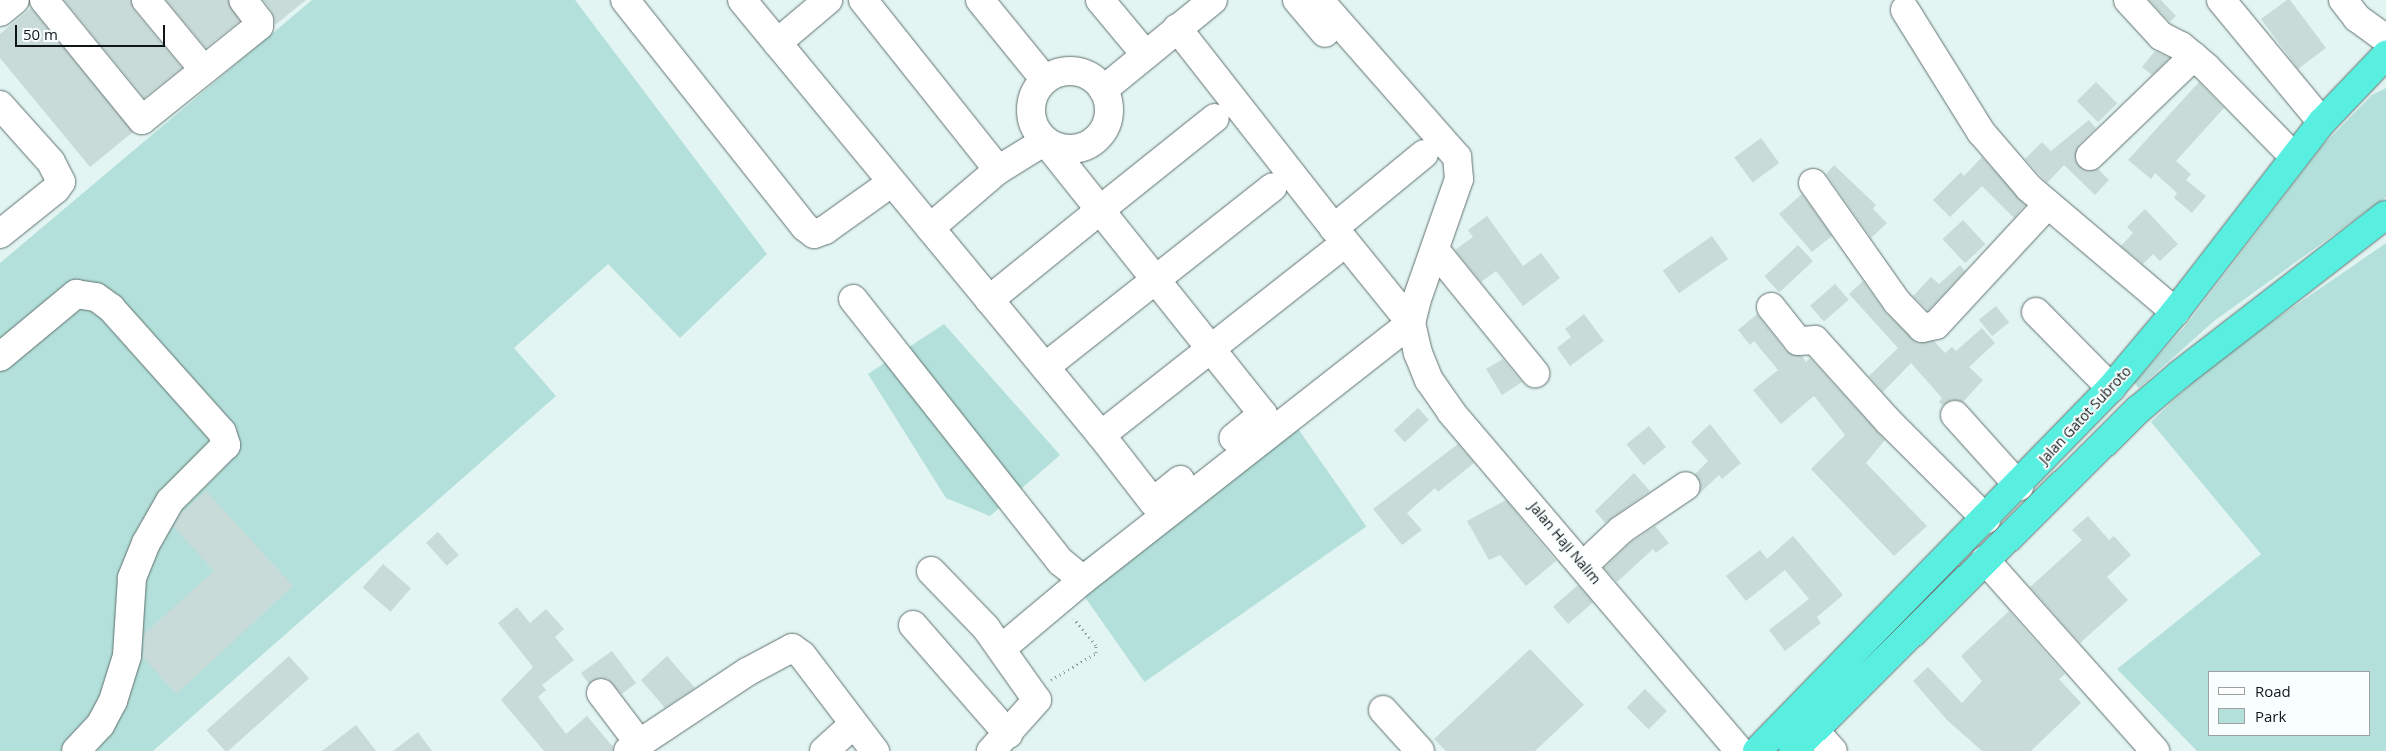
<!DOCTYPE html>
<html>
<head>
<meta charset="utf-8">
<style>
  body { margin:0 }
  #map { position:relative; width:2386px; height:751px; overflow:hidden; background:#e2f5f2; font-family:"Open Sans",sans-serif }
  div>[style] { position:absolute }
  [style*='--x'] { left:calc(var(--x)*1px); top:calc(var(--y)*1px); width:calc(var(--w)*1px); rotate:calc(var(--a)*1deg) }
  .green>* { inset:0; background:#b3e0da; transform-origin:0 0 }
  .building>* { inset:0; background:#c9dbd8; transform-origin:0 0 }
  .path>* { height:3px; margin-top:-1.5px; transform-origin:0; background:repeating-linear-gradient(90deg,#8d9b99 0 1px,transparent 0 5px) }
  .roads { filter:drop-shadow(0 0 1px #61716f) drop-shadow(0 0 1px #61716f) }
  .minor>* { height:28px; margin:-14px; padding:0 14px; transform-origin:14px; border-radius:14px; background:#fff }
  .minor>.ring { margin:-14px; padding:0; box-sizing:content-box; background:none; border:28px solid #fff; border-radius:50% }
  .highway>* { height:28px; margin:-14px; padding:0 14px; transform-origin:14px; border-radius:14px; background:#58efe1 }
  span { translate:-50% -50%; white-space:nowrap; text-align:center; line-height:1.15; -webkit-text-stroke:4px #f8fffe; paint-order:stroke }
  .street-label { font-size:14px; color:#0f1615 }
  .legend { position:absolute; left:2208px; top:671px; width:162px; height:65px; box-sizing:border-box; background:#f8fffe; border:1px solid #9ba2a1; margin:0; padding:6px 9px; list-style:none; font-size:15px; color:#0f1615 }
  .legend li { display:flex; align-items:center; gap:10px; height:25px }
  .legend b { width:25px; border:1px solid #9ba2a1 }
  .scale { position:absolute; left:15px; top:25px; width:150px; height:22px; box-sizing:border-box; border:2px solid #0f1615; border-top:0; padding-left:6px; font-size:15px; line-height:18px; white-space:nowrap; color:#0f1615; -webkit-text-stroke:4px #f8fffe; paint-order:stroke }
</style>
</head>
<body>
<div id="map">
  <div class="green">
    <i style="clip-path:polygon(312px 0,575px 0,767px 254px,680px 338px,608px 264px,514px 348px,556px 396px,153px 751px,0 751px,0 263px)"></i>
    <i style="clip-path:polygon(2386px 88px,2386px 197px,2214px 321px,2139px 388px,2134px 383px,2186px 325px,2323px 145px,2372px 95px)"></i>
    <i style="clip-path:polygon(evenodd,2386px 243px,2386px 751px,2197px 751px,2117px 669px,2261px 554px,2151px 422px,2215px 361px,2386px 243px,2210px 672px,2370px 672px,2370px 735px,2210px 735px,2210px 672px)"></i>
    <i style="clip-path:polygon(944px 324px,1060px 455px,990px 516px,946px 498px,868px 374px)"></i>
    <i style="left:1289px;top:416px;width:135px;height:271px;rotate:55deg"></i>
  </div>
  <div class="building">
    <i style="clip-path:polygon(64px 0,131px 0,134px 10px,182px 68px,144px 98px)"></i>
    <i style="clip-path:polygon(166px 0,228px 0,240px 21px,206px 48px)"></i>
    <i style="clip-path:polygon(263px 0,306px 0,275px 25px,272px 12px)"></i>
    <i style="clip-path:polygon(2149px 0,2161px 0,2176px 16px,2170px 22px)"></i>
    <i style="clip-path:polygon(2287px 0,2290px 0,2326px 48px,2298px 69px,2261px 19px)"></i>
    <i style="clip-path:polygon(31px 8px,133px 132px,90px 167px,0 58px,0 34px)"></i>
    <i style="clip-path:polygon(2155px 51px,2170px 58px,2152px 75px,2142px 67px)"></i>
    <i style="left:2096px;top:82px;width:30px;height:27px;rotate:45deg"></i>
    <i style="clip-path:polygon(2199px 82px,2224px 108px,2176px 161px,2191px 174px,2186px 180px,2206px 196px,2192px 213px,2174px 198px,2177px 193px,2155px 173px,2151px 179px,2128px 160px)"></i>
    <i style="clip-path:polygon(2089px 120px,2096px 128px,2079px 145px,2075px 160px,2085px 171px,2098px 169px,2109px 180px,2095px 195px,2064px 165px,2047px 183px,2025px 159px,2042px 142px,2051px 151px)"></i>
    <i style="left:1761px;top:138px;width:31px;height:33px;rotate:54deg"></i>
    <i style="clip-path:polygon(1982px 157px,2025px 205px,2014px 218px,1982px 186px,1950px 217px,1933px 200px,1961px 172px,1964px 176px)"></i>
    <i style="clip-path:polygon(1834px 165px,1876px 205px,1873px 209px,1887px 223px,1871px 238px,1826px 174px)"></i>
    <i style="clip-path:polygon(1802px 194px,1832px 236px,1812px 252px,1779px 214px)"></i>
    <i style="clip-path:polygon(2145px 209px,2178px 244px,2160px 261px,2153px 254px,2143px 264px,2121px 246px,2133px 233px,2127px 227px)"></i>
    <i style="clip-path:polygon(1487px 216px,1523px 266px,1541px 253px,1560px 278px,1523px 306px,1496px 271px,1481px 282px,1455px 250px,1473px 237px,1468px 230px)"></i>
    <i style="left:1963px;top:220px;width:33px;height:28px;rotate:47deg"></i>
    <i style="left:1712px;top:236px;width:28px;height:60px;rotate:55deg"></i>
    <i style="left:1798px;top:245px;width:22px;height:46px;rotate:47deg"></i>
    <i style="clip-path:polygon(1960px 265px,1965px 271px,1928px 311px,1913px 296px,1931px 277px,1939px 284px)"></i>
    <i style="clip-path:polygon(1863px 281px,1886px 313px,1917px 343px,1934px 341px,1945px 353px,1952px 347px,1956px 351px,1982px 328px,1995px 343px,1969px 367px,1983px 380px,1963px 402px,1952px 400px,1943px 405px,1939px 402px,1942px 398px,1911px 363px,1883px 392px,1869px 376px,1898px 348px,1849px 294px)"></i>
    <i style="left:1835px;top:284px;width:21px;height:33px;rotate:49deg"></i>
    <i style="left:1996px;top:306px;width:21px;height:22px;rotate:51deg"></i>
    <i style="clip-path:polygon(1584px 314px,1604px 341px,1570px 366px,1557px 348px,1571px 337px,1565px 329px)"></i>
    <i style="clip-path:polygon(1757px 314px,1786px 351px,1802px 356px,1806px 362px,1810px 358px,1885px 440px,1866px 463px,1927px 526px,1894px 556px,1811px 469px,1845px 435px,1814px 396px,1781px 424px,1753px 390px,1778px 370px,1754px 341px,1750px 345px,1738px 330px)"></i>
    <i style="clip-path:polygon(1503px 359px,1522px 382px,1502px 395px,1486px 369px)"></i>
    <i style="left:1418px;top:408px;width:16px;height:33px;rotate:47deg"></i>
    <i style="clip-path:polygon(1710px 424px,1741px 463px,1722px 479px,1719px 475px,1699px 494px,1701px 484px,1695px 474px,1708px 461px,1691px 442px)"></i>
    <i style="left:1649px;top:426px;width:27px;height:29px;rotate:51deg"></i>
    <i style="clip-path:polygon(1458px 444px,1474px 463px,1438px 492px,1435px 488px,1407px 513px,1422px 530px,1402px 545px,1373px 509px)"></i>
    <i style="clip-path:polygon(1634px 473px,1650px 491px,1605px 523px,1595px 511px)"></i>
    <i style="clip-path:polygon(206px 491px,293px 586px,176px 694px,143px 657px,144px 634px,214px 571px,173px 526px,180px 514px)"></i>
    <i style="clip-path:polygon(1506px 500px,1556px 561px,1526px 586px,1500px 555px,1489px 560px,1467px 521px)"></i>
    <i style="clip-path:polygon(2088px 516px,2109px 540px,2114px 536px,2131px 555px,2107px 577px,2128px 600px,2080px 643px,2030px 587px,2082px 540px,2072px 530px)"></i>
    <i style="clip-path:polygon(1655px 526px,1669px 543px,1656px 553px,1653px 549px,1617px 582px,1604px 568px,1631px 542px)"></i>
    <i style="left:438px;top:532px;width:31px;height:16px;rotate:48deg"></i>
    <i style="clip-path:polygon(1793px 536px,1843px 595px,1817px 617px,1821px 623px,1785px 651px,1769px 630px,1809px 599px,1785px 570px,1746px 601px,1726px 576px,1760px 550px,1767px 559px)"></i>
    <i style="left:383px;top:564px;width:37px;height:31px;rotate:41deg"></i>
    <i style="left:1578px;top:585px;width:23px;height:33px;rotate:49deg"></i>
    <i style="clip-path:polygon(517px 607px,530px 623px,546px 609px,564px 629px,555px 637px,574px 660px,542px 685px,546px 690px,538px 697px,566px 734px,587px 716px,613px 747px,613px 751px,544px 751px,501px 700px,533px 667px,498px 623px)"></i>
    <i style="clip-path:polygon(2009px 611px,2065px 674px,2059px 679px,2081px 703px,2031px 751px,1982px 751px,1947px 720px,1913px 681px,1928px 667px,1962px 703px,1982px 681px,1961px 656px)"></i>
    <i style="clip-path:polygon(1530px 649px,1584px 705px,1535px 751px,1446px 751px,1434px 739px)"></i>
    <i style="clip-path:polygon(612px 651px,636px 683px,622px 694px,607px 679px,599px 678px,589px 684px,581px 673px)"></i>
    <i style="left:289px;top:656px;width:30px;height:111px;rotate:48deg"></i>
    <i style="clip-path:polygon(667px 656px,695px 688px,665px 708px,641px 680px)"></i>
    <i style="left:1645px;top:689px;width:31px;height:26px;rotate:45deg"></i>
    <i style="clip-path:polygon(356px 725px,376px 751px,322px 751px)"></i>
    <i style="clip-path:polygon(418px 732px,432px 751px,393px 751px)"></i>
  </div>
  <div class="path">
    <i style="--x:1051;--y:680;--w:52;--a:-31"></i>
    <i style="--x:1096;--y:653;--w:8;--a:-90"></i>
    <i style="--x:1096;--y:645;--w:35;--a:-130"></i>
  </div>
  <div class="roads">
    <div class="minor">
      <i style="--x:44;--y:0;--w:155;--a:50.8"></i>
      <i style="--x:142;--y:120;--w:150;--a:-38.8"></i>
      <i style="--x:259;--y:26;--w:5;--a:-90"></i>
      <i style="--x:259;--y:21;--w:26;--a:-127"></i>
      <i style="--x:146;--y:0;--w:91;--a:50.4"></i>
      <i style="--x:625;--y:0;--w:290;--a:51.6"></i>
      <i style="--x:805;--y:227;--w:11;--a:38"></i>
      <i style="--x:814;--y:234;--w:12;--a:-20"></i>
      <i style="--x:825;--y:230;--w:82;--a:-35.6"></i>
      <i style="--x:742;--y:0;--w:564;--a:50.47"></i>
      <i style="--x:1101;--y:435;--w:310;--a:-38.2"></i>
      <i style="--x:863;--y:0;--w:217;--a:51.5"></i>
      <i style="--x:980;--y:0;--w:103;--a:50.9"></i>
      <i style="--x:1100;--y:0;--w:70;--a:50.2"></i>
      <i style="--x:1297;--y:0;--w:43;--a:49.7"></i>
      <i style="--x:2128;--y:0;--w:49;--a:47.5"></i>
      <i style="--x:2161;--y:36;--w:22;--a:27"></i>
      <i style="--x:2181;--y:46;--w:33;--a:40"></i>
      <i style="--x:2206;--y:67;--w:126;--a:45.6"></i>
      <i style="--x:2221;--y:0;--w:158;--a:50.4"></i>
      <i style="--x:2343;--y:0;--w:23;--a:52"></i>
      <i style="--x:2357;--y:18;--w:36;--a:36"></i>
      <i style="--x:1905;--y:10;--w:144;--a:58.1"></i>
      <i style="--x:1981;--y:132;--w:74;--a:49.4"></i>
      <i style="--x:2029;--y:188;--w:192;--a:40.3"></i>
      <i style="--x:0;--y:12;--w:19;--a:-39"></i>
      <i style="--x:1177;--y:28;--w:254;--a:51.9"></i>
      <i style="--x:777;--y:43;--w:67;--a:-40.1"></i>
      <i class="ring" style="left:1031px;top:71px;width:50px;height:50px"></i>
      <i style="--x:1103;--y:90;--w:142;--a:-39.3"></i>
      <i style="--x:0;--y:105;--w:76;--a:48.2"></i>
      <i style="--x:51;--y:162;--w:22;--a:63"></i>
      <i style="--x:61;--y:182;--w:9;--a:126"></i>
      <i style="--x:56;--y:189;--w:72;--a:141.2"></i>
      <i style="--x:1424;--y:154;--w:117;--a:140.6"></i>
      <i style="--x:1334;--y:228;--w:122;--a:51"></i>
      <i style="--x:1411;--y:323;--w:31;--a:77"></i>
      <i style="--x:1418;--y:353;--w:29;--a:68"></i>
      <i style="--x:1429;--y:380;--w:39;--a:55"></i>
      <i style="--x:1451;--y:412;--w:445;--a:49.6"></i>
      <i style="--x:2090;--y:156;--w:144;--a:-43.9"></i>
      <i style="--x:1813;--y:183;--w:146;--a:54.8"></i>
      <i style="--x:1897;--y:302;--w:36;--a:46"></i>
      <i style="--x:1922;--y:328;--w:14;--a:-12"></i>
      <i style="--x:1936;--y:325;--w:163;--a:-47.2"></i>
      <i style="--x:930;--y:228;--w:89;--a:-40.5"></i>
      <i style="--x:998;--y:170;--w:55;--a:-31.7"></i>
      <i style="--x:1045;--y:141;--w:88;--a:51.4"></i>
      <i style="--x:1100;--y:210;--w:147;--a:-38.7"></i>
      <i style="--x:1435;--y:250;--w:159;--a:50.9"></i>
      <i style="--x:853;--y:299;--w:335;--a:51.7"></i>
      <i style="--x:1061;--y:562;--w:28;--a:39"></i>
      <i style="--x:1083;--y:580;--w:417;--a:-38.1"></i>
      <i style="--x:1411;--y:323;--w:25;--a:-76"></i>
      <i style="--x:1417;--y:299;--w:127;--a:-70.7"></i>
      <i style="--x:1459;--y:179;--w:22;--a:-95"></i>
      <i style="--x:1457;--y:157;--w:209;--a:-131.3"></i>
      <i style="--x:989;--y:300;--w:143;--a:-39"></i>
      <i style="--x:1100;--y:210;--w:261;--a:51.4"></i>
      <i style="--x:1263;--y:414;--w:38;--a:141"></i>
      <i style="--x:1771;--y:307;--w:43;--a:51.5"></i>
      <i style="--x:1798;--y:341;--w:17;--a:-3"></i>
      <i style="--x:1815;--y:340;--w:109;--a:48"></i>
      <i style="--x:1888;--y:421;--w:139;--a:45"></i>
      <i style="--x:2036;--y:312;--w:107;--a:45.4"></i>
      <i style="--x:0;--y:357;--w:99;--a:-39.7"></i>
      <i style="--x:76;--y:294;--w:20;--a:9"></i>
      <i style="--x:96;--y:297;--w:19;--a:36"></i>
      <i style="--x:111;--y:308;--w:166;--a:48.2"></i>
      <i style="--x:222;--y:432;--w:14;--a:73"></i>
      <i style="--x:226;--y:445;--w:79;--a:135"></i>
      <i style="--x:170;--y:501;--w:48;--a:119.7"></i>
      <i style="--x:146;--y:543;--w:38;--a:112"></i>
      <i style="--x:132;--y:578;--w:78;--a:93.7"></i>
      <i style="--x:127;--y:656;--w:47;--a:107.3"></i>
      <i style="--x:113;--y:701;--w:27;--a:118"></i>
      <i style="--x:100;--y:725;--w:35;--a:133"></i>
      <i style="--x:1045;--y:367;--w:290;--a:-38.3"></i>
      <i style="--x:1955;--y:415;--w:96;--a:48"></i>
      <i style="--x:1101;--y:435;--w:85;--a:52.2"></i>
      <i style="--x:1153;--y:502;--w:35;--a:-39"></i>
      <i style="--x:1985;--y:560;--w:256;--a:48.3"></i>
      <i style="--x:1584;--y:565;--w:51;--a:-43.4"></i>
      <i style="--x:1621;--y:530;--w:78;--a:-34.1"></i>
      <i style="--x:931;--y:571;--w:79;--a:46"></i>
      <i style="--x:986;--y:628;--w:88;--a:54.7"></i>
      <i style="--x:1037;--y:700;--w:69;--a:132"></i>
      <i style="--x:913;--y:625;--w:145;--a:48.9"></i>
      <i style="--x:1002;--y:648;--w:106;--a:-40"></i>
      <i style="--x:601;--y:693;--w:63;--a:52.8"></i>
      <i style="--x:1383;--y:710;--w:55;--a:47.9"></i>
      <i style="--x:1814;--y:730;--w:28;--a:48"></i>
      <i style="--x:628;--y:751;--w:143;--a:-33.6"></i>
      <i style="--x:747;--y:672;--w:51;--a:-28.1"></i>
      <i style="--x:792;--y:648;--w:12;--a:35"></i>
      <i style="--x:802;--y:655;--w:121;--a:52.8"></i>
      <i style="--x:824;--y:751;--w:40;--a:-42"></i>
    </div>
    <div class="highway">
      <i style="--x:1757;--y:751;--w:507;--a:-45.72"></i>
      <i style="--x:2111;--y:388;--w:99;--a:-49.9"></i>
      <i style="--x:2175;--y:312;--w:240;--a:-52.3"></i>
      <i style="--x:2322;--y:122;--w:93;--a:-46.3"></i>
      <i style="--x:1793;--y:751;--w:486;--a:-44.7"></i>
      <i style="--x:2139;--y:409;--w:54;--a:-40.5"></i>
      <i style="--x:2180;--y:374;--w:260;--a:-37.7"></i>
    </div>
  </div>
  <div class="street-label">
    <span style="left:2085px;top:415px;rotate:-47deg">Jalan Gatot Subroto</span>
    <span style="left:1565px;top:543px;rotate:50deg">Jalan Haji Nalim</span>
  </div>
  <ul class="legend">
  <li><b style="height:6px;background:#fff"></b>Road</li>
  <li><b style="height:14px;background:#b3e0da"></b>Park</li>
  </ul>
  <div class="scale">50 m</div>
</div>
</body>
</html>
